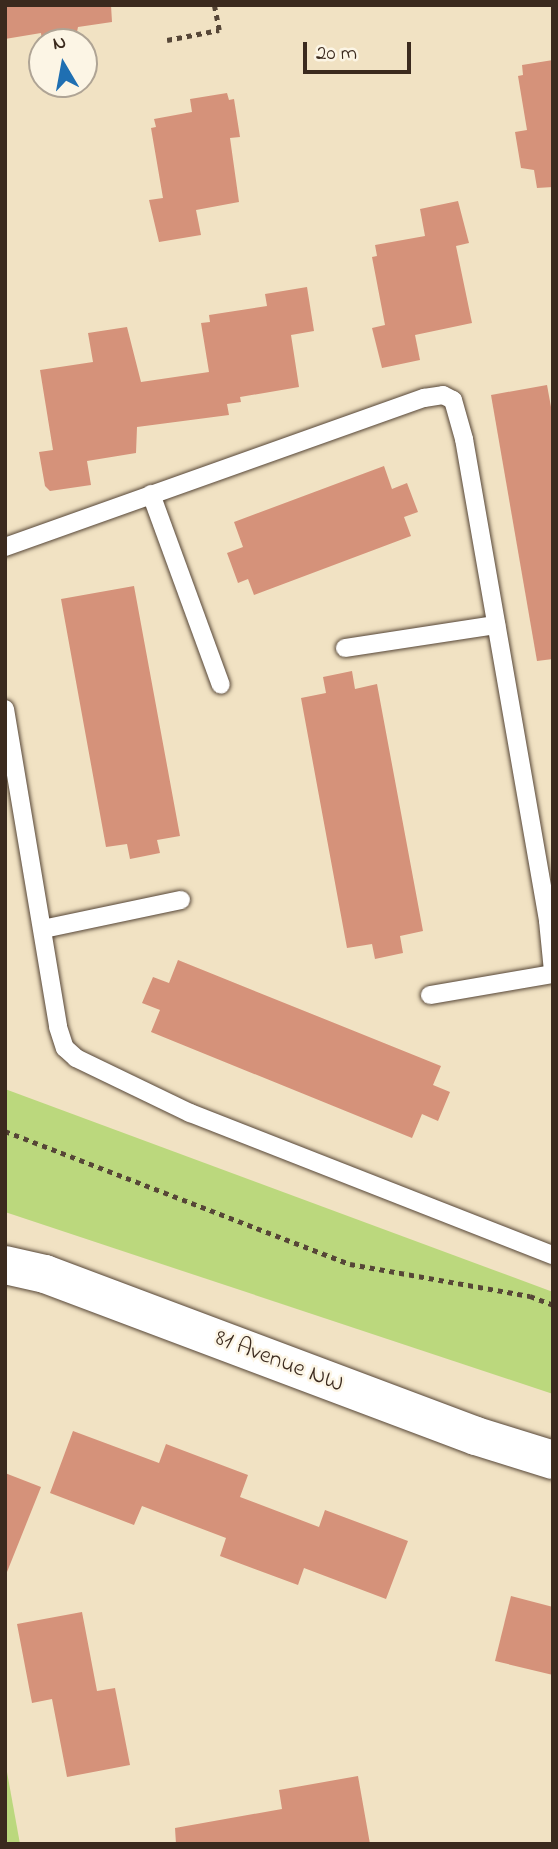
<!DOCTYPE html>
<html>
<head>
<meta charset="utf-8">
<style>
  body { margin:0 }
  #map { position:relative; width:558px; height:1849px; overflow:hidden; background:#f1e2c3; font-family:"Indie Flower",sans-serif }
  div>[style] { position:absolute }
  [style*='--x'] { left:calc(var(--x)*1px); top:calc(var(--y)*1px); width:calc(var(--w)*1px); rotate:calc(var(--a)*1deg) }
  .green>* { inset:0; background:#bbd87d }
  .building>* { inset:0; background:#d5927a }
  .path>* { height:4.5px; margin-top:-2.25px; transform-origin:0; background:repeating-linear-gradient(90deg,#564637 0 5px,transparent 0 10px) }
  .roads { filter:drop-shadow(0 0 2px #564637) drop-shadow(0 0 2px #564637) }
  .service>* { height:18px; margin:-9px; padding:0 9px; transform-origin:9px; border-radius:9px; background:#fff }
  .tertiary>* { height:38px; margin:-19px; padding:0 19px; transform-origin:19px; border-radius:19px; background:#fff }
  span { translate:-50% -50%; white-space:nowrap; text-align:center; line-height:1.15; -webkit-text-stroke:5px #fcf5e5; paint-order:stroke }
  .street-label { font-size:24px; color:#3b2a1e }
  .frame { position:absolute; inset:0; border:7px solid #3b2a1e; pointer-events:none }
  .north { position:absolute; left:28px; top:28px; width:70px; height:70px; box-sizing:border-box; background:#fcf5e5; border:2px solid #afa495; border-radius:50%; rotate:350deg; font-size:19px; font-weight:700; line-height:28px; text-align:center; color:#3b2a1e }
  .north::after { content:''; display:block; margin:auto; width:24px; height:32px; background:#1f6fb2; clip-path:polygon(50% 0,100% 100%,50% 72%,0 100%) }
  .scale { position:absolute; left:303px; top:42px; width:108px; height:32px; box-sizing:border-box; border:4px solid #3b2a1e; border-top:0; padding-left:9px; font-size:21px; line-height:24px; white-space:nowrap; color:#3b2a1e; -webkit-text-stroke:5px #fcf5e5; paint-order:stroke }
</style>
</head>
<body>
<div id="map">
  <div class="green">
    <i style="clip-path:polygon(5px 1089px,553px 1292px,553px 1394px,5px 1212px)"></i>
    <i style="clip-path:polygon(5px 1761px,20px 1844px,5px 1844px)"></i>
  </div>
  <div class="building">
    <i style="clip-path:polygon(5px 5px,111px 5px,112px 22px,78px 27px,75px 42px,42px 42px,41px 33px,5px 39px)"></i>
    <i style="clip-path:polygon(553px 60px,553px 187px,537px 188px,534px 170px,521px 168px,515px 132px,527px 130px,518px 76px,523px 75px,522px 65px)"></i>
    <i style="clip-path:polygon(227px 93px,229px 100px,234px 99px,240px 137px,230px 138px,239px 202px,196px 210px,201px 235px,159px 242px,149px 200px,163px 198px,151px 128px,156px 127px,154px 119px,192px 112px,190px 99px)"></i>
    <i style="clip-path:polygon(458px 201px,469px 243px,456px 246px,472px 323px,415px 335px,420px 360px,382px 368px,372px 328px,385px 325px,372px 257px,377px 256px,375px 245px,425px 236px,420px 209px)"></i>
    <i style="clip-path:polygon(307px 287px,314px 331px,291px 335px,299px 387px,240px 397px,241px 402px,227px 404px,229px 415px,137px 427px,136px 453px,87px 461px,91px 485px,50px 491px,45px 486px,39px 452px,53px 450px,40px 370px,93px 362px,88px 333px,127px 327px,141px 382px,209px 372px,201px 323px,210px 322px,209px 315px,267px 306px,265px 294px)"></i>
    <i style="clip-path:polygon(547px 385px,553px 418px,553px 659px,537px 661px,491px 395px)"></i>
    <i style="clip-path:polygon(384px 466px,392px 489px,407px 483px,418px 512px,404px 517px,411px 536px,254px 595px,248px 579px,238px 583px,227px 553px,243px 547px,234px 522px)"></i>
    <i style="clip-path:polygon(134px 586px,180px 836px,157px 840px,160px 853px,130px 859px,127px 844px,106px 847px,61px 599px)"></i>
    <i style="clip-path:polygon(352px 671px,355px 689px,377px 684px,423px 931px,400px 936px,403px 953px,375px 959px,372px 944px,347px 948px,301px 698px,326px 693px,323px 677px)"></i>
    <i style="clip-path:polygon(178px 960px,441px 1066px,433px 1085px,450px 1092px,438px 1121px,422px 1114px,412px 1138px,151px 1032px,160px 1010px,142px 1003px,153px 977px,169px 983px)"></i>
    <i style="clip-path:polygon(73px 1431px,159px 1463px,166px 1444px,248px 1475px,240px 1497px,319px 1527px,325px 1510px,408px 1541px,386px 1599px,304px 1568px,298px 1585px,220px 1556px,226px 1538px,142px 1506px,134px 1525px,50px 1493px)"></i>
    <i style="clip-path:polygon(5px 1473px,41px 1487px,7px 1572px,5px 1572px)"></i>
    <i style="clip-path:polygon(511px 1596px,553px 1607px,553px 1675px,495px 1661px)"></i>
    <i style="clip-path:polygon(82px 1612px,97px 1691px,115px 1688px,130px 1765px,67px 1777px,52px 1699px,32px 1703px,17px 1624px)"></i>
    <i style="clip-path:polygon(358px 1776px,370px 1844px,176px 1844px,175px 1828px,282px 1809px,279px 1790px)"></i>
  </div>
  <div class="path">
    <i style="--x:167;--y:40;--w:53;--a:-10.9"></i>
    <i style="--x:219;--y:30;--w:25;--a:-101"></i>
    <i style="--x:5;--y:1131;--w:370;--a:21.1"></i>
    <i style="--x:350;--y:1264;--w:183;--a:10.1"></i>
    <i style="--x:530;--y:1296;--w:25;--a:21"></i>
  </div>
  <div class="roads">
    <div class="service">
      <i style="--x:151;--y:494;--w:203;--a:69.9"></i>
      <i style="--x:5;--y:547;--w:445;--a:-19.6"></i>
      <i style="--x:424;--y:398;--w:19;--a:-9"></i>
      <i style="--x:443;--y:395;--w:11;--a:27"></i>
      <i style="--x:453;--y:400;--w:41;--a:74.2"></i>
      <i style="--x:464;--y:439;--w:489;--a:80.1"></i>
      <i style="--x:548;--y:921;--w:50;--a:84.3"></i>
      <i style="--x:345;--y:648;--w:153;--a:-8.7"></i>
      <i style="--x:5;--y:709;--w:322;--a:80.5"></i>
      <i style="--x:58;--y:1027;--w:22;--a:72"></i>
      <i style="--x:65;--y:1048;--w:15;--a:42"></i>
      <i style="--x:76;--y:1058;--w:127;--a:25.8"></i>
      <i style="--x:190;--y:1113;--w:390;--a:21.4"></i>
      <i style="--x:43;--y:929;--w:141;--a:-11.9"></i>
      <i style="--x:430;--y:995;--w:125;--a:-9.7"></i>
    </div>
    <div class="tertiary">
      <i style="--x:5;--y:1265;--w:41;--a:12.7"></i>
      <i style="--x:45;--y:1274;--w:460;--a:20.6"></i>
      <i style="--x:476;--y:1436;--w:81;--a:17.3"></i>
    </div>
  </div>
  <div class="street-label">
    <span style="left:279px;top:1362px;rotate:21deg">81 Avenue NW</span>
  </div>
  <div class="frame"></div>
  <div class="north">N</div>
  <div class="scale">20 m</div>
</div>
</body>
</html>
